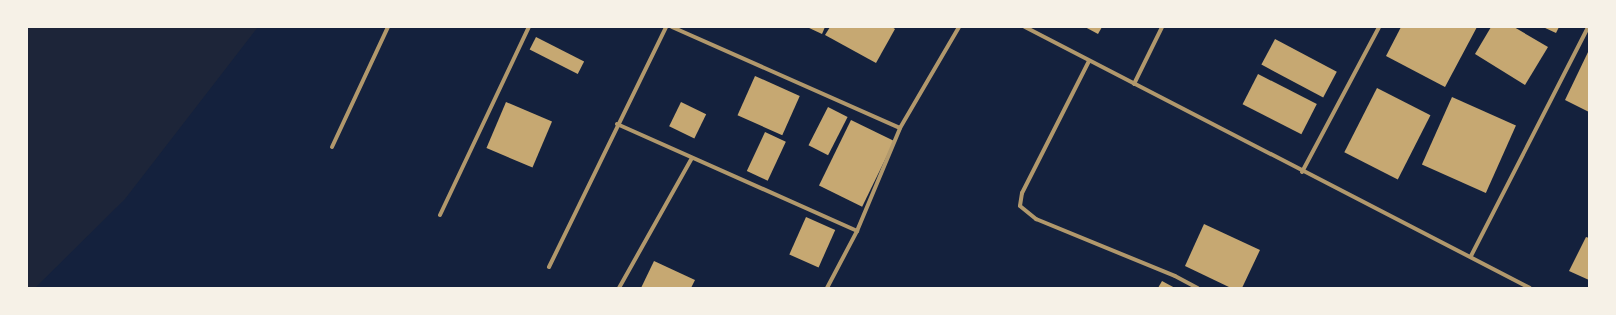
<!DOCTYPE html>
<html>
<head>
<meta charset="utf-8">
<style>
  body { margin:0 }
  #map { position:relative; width:1616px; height:315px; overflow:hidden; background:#14213d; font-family:"DM Sans",sans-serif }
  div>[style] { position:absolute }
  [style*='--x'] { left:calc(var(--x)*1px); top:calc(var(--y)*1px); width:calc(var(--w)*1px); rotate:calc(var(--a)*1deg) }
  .green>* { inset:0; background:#1d2539 }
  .building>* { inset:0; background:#c6a872; transform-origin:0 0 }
  .minor>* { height:4px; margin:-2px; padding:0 2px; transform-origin:2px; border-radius:2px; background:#b1986c }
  span { translate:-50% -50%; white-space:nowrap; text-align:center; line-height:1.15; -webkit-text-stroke:4px #f6f1e7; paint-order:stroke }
  .frame { position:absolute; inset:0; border:28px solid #f6f1e7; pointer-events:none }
</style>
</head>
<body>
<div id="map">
  <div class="green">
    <i style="clip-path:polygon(27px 27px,258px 27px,125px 199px,35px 288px,27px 288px)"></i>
  </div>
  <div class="building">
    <i style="clip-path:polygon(807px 27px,825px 27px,822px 34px)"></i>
    <i style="clip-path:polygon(830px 27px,892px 27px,895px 29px,876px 63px,825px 35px)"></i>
    <i style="clip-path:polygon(1085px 27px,1102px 27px,1098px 34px)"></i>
    <i style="clip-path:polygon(1401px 27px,1477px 27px,1445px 87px,1386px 56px)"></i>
    <i style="clip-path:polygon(1491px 27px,1514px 27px,1548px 47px,1525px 85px,1475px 54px)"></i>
    <i style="clip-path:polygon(1543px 27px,1559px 27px,1556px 33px)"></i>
    <i style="left:536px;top:37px;width:54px;height:14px;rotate:27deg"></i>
    <i style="left:1275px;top:39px;width:70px;height:29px;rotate:28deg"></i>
    <i style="clip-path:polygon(1589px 50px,1589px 112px,1565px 100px)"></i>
    <i style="left:1258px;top:74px;width:66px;height:34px;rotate:27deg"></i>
    <i style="left:755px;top:76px;width:49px;height:43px;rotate:24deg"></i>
    <i style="left:1377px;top:88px;width:60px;height:72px;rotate:27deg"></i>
    <i style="left:1452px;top:97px;width:70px;height:74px;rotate:24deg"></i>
    <i style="left:506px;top:102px;width:50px;height:50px;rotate:23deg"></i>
    <i style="left:681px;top:102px;width:28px;height:27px;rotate:26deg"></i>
    <i style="left:828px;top:107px;width:22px;height:43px;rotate:27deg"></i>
    <i style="left:851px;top:120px;width:48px;height:73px;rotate:26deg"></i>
    <i style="left:765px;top:132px;width:23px;height:43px;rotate:25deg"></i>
    <i style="left:806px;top:217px;width:32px;height:41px;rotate:24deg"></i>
    <i style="clip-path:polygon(1204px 224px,1260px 250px,1242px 288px,1231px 288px,1185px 266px)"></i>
    <i style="clip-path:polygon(1586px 237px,1589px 238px,1589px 280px,1569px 271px)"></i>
    <i style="clip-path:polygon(654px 261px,695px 280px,691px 288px,641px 288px)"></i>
    <i style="clip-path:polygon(1162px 281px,1175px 288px,1158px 288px)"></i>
  </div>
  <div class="minor">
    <i style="--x:672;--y:27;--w:249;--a:23.9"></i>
    <i style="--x:1025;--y:27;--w:568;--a:27.33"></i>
    <i style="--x:1089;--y:61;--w:148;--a:116.9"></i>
    <i style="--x:1022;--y:193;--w:13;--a:99"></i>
    <i style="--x:1020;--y:206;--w:21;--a:39"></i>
    <i style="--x:1036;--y:219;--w:150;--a:22.3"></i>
    <i style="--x:1175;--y:276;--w:26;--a:28"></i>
    <i style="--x:1134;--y:84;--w:64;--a:-63.8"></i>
    <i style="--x:617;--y:124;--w:263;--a:24"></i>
    <i style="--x:332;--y:147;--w:132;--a:-65"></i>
    <i style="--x:1302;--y:172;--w:164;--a:-62"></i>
    <i style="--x:440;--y:215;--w:208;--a:-64.7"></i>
    <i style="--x:1471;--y:256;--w:257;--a:-62.9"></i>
    <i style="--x:549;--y:267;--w:267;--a:-64"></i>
    <i style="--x:619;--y:288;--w:149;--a:-60.7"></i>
    <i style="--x:827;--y:288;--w:64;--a:-62.2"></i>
    <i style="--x:857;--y:231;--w:112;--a:-67.3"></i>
    <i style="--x:900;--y:128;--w:117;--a:-59.7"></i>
  </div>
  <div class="frame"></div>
</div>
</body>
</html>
